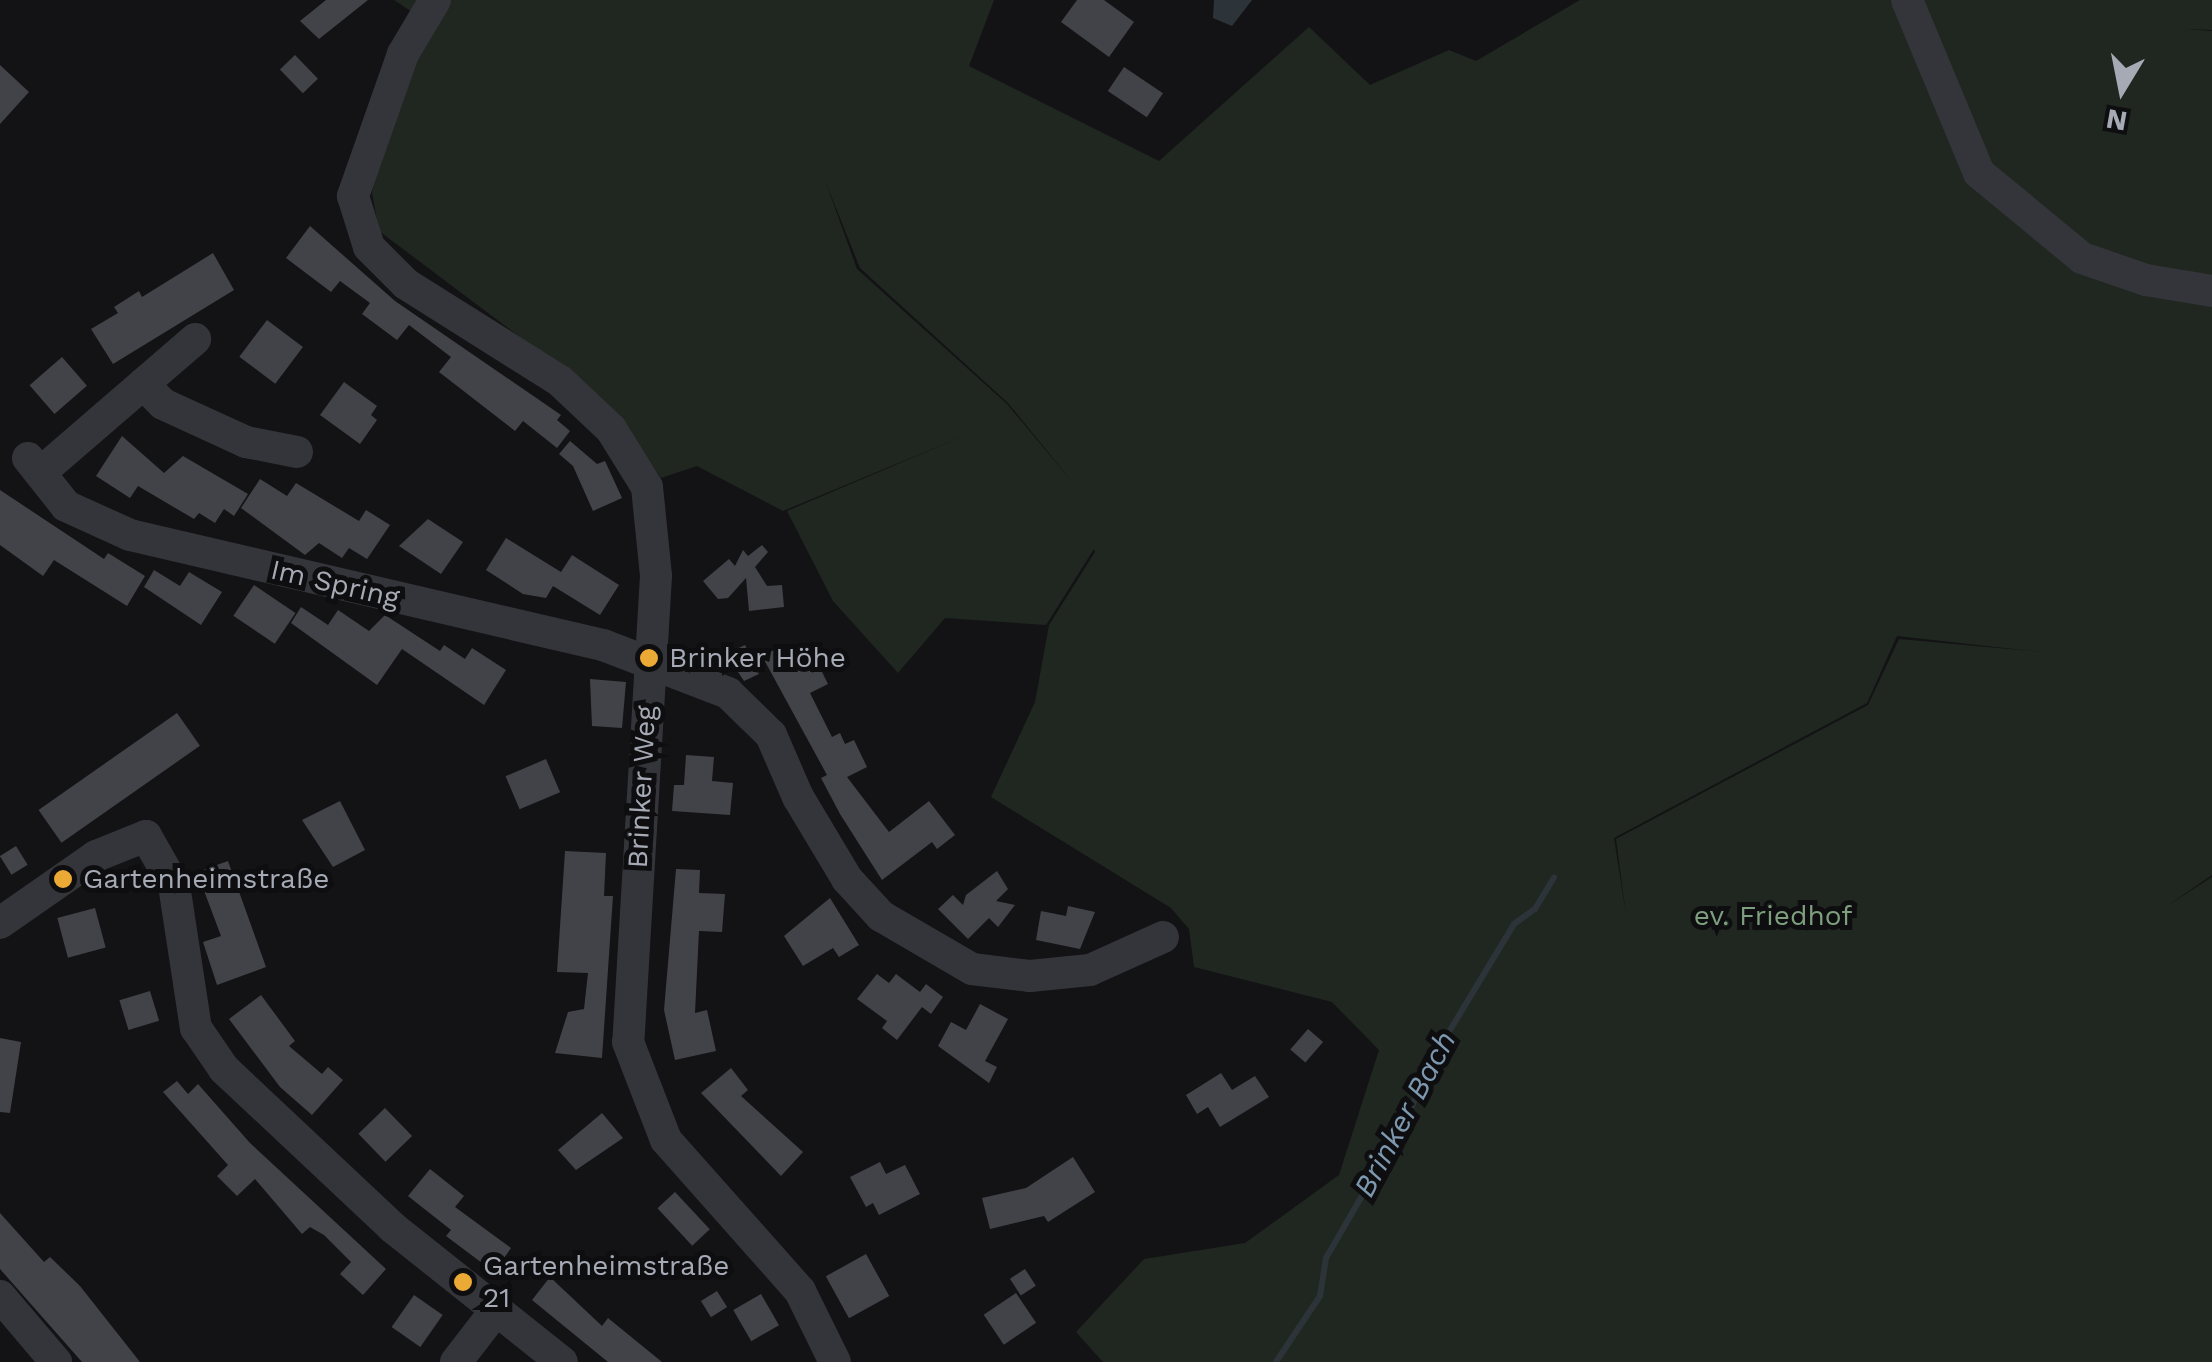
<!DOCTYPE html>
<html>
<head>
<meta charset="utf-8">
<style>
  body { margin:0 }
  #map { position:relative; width:2212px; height:1362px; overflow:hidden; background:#131315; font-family:"Work Sans",sans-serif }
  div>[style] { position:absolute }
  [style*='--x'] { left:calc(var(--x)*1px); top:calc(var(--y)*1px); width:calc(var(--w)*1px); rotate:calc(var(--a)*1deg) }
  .green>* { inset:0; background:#1f2720 }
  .water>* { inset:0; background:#2c343a }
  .stream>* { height:6px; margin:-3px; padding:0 3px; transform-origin:3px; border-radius:3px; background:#2c343a }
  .building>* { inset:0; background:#424348; transform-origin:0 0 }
  .minor>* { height:32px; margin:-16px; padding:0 16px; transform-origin:16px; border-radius:16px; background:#34353a }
  .dots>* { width:28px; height:28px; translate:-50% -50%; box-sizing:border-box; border:5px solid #0e0e10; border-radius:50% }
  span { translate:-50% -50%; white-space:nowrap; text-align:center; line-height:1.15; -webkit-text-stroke:10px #0e0e10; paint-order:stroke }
  .street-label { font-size:28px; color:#a5aab5 }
  .poi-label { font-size:28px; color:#a5aab5 }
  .left { translate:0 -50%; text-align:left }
  .park-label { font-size:28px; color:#7d9f7e }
  .water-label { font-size:30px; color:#7d98af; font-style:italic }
  .north { position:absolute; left:2072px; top:40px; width:100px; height:100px; -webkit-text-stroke:8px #0e0e10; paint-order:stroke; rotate:190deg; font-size:28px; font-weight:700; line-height:40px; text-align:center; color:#a5aab5 }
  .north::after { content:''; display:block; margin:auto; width:35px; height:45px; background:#a5aab5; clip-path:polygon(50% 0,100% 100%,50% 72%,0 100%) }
</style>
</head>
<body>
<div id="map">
  <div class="green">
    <i style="clip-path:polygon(evenodd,394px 0,994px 0,969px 66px,1159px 161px,1309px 27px,1370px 85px,1449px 50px,1476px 61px,1580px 0,2212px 0,2212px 30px,2185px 29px,2212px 31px,2212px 285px,2090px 254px,1985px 173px,1922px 78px,1969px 179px,2078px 263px,2212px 299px,2212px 875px,2167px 906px,2212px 877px,2212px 1362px,1103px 1362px,1076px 1332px,1144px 1259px,1245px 1243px,1339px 1175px,1379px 1050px,1332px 1002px,1194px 967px,1189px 929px,1171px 908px,991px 797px,1035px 702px,1049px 625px,1095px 552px,1094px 549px,1046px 625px,945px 618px,898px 673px,833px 601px,787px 511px,966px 435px,783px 511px,697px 466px,661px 478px,623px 423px,572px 376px,379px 231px,372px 193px,385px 130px,430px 24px,394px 0,826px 183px,860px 268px,1008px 403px,1074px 484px,1007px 404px,857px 269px,826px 183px,394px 0,1897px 636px,2041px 652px,1899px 639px,1868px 705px,1616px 839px,1626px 915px,1614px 838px,1867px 703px,1897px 636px)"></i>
  </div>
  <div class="water">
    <i style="clip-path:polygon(1214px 0,1252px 0,1232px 26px,1213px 18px)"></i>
  </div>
  <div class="stream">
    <i style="--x:1276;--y:1362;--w:79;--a:-56.3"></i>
    <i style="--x:1320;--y:1296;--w:38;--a:-81"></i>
    <i style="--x:1326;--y:1258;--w:160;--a:-59.9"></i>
    <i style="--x:1406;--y:1120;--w:65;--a:-66.6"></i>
    <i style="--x:1432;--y:1060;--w:159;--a:-58.9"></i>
    <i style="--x:1514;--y:924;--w:26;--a:-36"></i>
    <i style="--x:1535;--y:909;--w:37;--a:-59"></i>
  </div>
  <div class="building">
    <i style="clip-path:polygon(326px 0,368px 0,319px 39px,300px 21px)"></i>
    <i style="clip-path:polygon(1077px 0,1104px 0,1134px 22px,1109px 57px,1061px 22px)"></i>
    <i style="left:295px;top:55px;width:33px;height:21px;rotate:46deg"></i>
    <i style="clip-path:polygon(0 65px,29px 92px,0 124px)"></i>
    <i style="left:1124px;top:67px;width:47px;height:29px;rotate:34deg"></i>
    <i style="clip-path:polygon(310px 226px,395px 301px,561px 415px,557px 420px,570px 431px,557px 448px,523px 421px,515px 431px,439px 372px,451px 357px,409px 325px,397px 340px,362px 314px,370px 303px,340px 281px,331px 292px,286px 258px)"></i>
    <i style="clip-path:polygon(213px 253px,234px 290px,113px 364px,91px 329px,118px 313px,114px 307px,139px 291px,142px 297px)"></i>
    <i style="left:267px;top:320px;width:45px;height:46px;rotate:37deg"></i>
    <i style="left:62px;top:357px;width:38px;height:43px;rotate:49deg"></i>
    <i style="clip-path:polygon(344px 382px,377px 406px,371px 415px,377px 420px,360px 444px,320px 415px)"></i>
    <i style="clip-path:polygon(122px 436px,164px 473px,183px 456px,248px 494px,234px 516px,224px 509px,215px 523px,199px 513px,194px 519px,138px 486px,130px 498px,96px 476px)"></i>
    <i style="clip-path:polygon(570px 441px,597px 464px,605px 461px,622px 498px,593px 511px,573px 466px,559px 454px)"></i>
    <i style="clip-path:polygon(260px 479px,287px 496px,296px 483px,359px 521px,366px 510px,390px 525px,367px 559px,349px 548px,342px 558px,319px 543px,305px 555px,241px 508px)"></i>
    <i style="clip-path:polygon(0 490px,104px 559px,108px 553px,145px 576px,127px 606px,54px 560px,43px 576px,0 545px)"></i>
    <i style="clip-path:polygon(428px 519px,463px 542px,441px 574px,399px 546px)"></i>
    <i style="clip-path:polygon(506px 538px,561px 572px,572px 555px,619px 585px,600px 615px,553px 586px,546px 598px,523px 594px,486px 570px)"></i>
    <i style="clip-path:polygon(762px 545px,768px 552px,755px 567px,767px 586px,782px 585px,784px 607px,749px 611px,746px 578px,728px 598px,718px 599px,703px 581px,729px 559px,735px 566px,743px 550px,748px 556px)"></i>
    <i style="clip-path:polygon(154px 570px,180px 586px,189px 572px,222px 592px,201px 625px,144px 587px)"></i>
    <i style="left:254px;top:585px;width:50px;height:37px;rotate:34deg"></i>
    <i style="clip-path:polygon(301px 607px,328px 625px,338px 610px,369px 631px,385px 615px,440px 651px,444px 645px,465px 659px,472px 648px,506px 670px,484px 705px,402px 649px,377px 685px,291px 623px)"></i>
    <i style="clip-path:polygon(745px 645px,759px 674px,744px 681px,726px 654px)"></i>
    <i style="clip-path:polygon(784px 645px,792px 662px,812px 652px,828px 684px,810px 693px,832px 737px,840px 733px,845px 744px,854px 740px,867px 767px,847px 777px,889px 832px,929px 801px,955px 835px,937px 849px,932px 842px,882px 880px,840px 814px,821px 778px,827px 775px,762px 656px)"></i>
    <i style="clip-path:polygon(590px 679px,626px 682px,622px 728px,592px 726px)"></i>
    <i style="left:177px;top:713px;width:40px;height:169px;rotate:55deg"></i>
    <i style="clip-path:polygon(686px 755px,714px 757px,712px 781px,733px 783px,730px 815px,672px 811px,674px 785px,684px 785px)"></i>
    <i style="left:546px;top:759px;width:36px;height:44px;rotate:67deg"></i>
    <i style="clip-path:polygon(340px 801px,365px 850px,333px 867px,302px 820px)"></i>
    <i style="left:16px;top:846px;width:22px;height:19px;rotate:58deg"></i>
    <i style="clip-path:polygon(565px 851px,606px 853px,604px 896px,613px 896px,602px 1058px,555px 1053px,568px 1012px,584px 1009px,588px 973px,557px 972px)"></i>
    <i style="clip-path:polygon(228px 861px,266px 967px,217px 985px,203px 942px,221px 936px,197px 872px)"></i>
    <i style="clip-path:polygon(676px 869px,700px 870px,699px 893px,725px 894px,722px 932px,699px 931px,695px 1013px,707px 1010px,716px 1051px,675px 1060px,664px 1010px)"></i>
    <i style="clip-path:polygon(997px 871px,1008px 889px,996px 901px,1015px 905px,998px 927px,989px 918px,968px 939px,938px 909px,953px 895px,963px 905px,966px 895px)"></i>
    <i style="clip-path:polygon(830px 898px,859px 945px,839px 957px,833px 948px,803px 966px,784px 936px)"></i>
    <i style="clip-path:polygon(1068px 906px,1095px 912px,1080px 949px,1036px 940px,1041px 911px,1066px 916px)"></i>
    <i style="left:95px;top:908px;width:41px;height:39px;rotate:75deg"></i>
    <i style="clip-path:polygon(877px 974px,889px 983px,896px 974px,920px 992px,926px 984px,943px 997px,931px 1014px,922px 1007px,897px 1040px,882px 1028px,887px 1021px,857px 999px)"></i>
    <i style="left:150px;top:991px;width:31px;height:32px;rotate:73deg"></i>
    <i style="clip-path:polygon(261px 995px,295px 1041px,289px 1046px,322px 1074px,328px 1067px,343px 1080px,312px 1115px,280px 1087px,229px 1019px)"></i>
    <i style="clip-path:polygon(980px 1004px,1008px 1019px,985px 1061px,997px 1067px,989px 1083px,938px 1046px,951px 1022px,966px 1030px)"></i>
    <i style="left:1308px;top:1029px;width:20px;height:27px;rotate:41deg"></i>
    <i style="clip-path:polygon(0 1038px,21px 1042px,10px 1113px,0 1112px)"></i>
    <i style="clip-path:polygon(731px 1068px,748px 1090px,741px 1096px,803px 1152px,781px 1176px,701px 1093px)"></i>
    <i style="clip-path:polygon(1221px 1073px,1232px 1090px,1255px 1076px,1269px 1097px,1220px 1127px,1208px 1107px,1197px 1114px,1186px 1095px)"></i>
    <i style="clip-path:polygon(177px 1081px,188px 1094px,198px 1084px,250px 1143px,386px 1269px,363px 1295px,340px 1274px,351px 1262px,324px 1235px,310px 1227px,302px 1234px,255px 1179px,237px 1196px,217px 1176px,228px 1165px,163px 1092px)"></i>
    <i style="left:385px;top:1108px;width:39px;height:37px;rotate:46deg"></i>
    <i style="clip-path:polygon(602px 1113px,623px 1138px,576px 1170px,558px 1150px)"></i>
    <i style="clip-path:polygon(1073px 1157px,1095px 1192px,1048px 1222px,1044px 1216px,990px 1229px,982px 1198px,1026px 1188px)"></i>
    <i style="clip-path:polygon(880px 1162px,886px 1174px,905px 1165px,920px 1194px,879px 1215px,873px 1203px,866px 1207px,850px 1177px)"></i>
    <i style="clip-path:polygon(430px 1169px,464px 1196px,455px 1207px,511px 1248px,494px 1272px,446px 1236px,451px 1230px,408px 1196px)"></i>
    <i style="left:675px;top:1192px;width:51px;height:24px;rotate:47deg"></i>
    <i style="clip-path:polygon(0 1213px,44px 1262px,50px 1257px,80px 1286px,140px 1362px,82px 1362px,0 1269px)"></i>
    <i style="left:866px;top:1254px;width:48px;height:46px;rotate:61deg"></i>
    <i style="left:1025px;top:1269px;width:20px;height:18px;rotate:57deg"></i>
    <i style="clip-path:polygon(550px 1277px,602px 1326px,608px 1318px,662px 1362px,608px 1362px,532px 1300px)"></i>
    <i style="left:717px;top:1291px;width:19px;height:19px;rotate:58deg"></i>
    <i style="left:1016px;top:1293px;width:36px;height:39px;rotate:56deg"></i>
    <i style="left:761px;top:1294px;width:36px;height:32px;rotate:60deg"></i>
    <i style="left:414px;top:1295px;width:35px;height:39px;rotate:35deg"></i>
  </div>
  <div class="minor">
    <i style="--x:435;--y:0;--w:63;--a:120.7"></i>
    <i style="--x:403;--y:54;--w:151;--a:109.4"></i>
    <i style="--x:353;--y:196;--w:53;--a:72.6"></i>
    <i style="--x:369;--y:247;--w:52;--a:45"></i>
    <i style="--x:406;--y:284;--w:182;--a:32.2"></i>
    <i style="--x:560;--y:381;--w:70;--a:43.3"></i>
    <i style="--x:611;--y:429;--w:68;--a:58.2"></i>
    <i style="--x:647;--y:487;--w:89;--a:84.2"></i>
    <i style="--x:656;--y:576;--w:467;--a:93.4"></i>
    <i style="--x:628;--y:1042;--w:105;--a:68.8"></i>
    <i style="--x:666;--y:1140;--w:202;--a:48.4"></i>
    <i style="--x:800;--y:1291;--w:79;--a:63.8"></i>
    <i style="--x:1907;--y:0;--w:187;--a:67.4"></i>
    <i style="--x:1979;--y:173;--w:134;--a:39.5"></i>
    <i style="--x:2082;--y:258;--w:68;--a:19"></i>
    <i style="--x:2146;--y:280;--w:67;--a:9.5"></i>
    <i style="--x:143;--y:384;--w:28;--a:45"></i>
    <i style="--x:163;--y:404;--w:91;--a:24.6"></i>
    <i style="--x:246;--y:442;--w:52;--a:11.1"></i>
    <i style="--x:28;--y:458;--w:61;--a:51.6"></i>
    <i style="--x:66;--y:506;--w:70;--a:24.4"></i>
    <i style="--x:130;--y:535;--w:486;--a:13.1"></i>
    <i style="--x:603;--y:645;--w:134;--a:21"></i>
    <i style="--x:728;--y:693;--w:60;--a:44.3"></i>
    <i style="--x:771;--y:735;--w:68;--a:66.5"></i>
    <i style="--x:798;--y:797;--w:96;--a:59.1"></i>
    <i style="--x:847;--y:879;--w:50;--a:47.4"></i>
    <i style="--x:881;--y:916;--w:105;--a:30.2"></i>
    <i style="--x:972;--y:969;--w:58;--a:6.9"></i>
    <i style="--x:1030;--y:976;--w:60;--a:-5.7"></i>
    <i style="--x:1090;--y:970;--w:80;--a:-24.3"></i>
    <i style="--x:40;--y:473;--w:205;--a:-40.8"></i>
    <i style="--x:0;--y:923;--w:117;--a:-34.9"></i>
    <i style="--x:96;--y:856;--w:54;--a:-21.8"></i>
    <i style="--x:146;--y:836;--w:56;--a:60.3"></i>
    <i style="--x:174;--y:885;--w:145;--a:81.3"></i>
    <i style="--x:196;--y:1028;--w:50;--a:55.7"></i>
    <i style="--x:224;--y:1069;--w:231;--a:43.2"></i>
    <i style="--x:392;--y:1227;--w:217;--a:38.5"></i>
    <i style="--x:0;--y:1296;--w:87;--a:49.7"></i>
    <i style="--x:456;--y:1362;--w:67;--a:-52.3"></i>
  </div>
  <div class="dots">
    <i style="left:649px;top:658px;background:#ebaa35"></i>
    <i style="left:63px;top:879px;background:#ebaa35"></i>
    <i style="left:463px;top:1282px;background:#ebaa35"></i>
  </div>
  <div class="street-label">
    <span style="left:335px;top:584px;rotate:13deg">Im Spring</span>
    <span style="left:642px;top:787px;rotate:-87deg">Brinker Weg</span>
  </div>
  <div class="poi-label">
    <span class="left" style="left:669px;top:658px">Brinker Höhe</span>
    <span class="left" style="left:83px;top:879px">Gartenheimstraße</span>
    <span class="left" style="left:483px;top:1282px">Gartenheimstraße<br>21</span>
  </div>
  <div class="park-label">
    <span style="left:1773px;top:916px">ev. Friedhof</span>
  </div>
  <div class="water-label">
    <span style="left:1405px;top:1114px;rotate:-62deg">Brinker Bach</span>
  </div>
  <div class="north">N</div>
</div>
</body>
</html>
